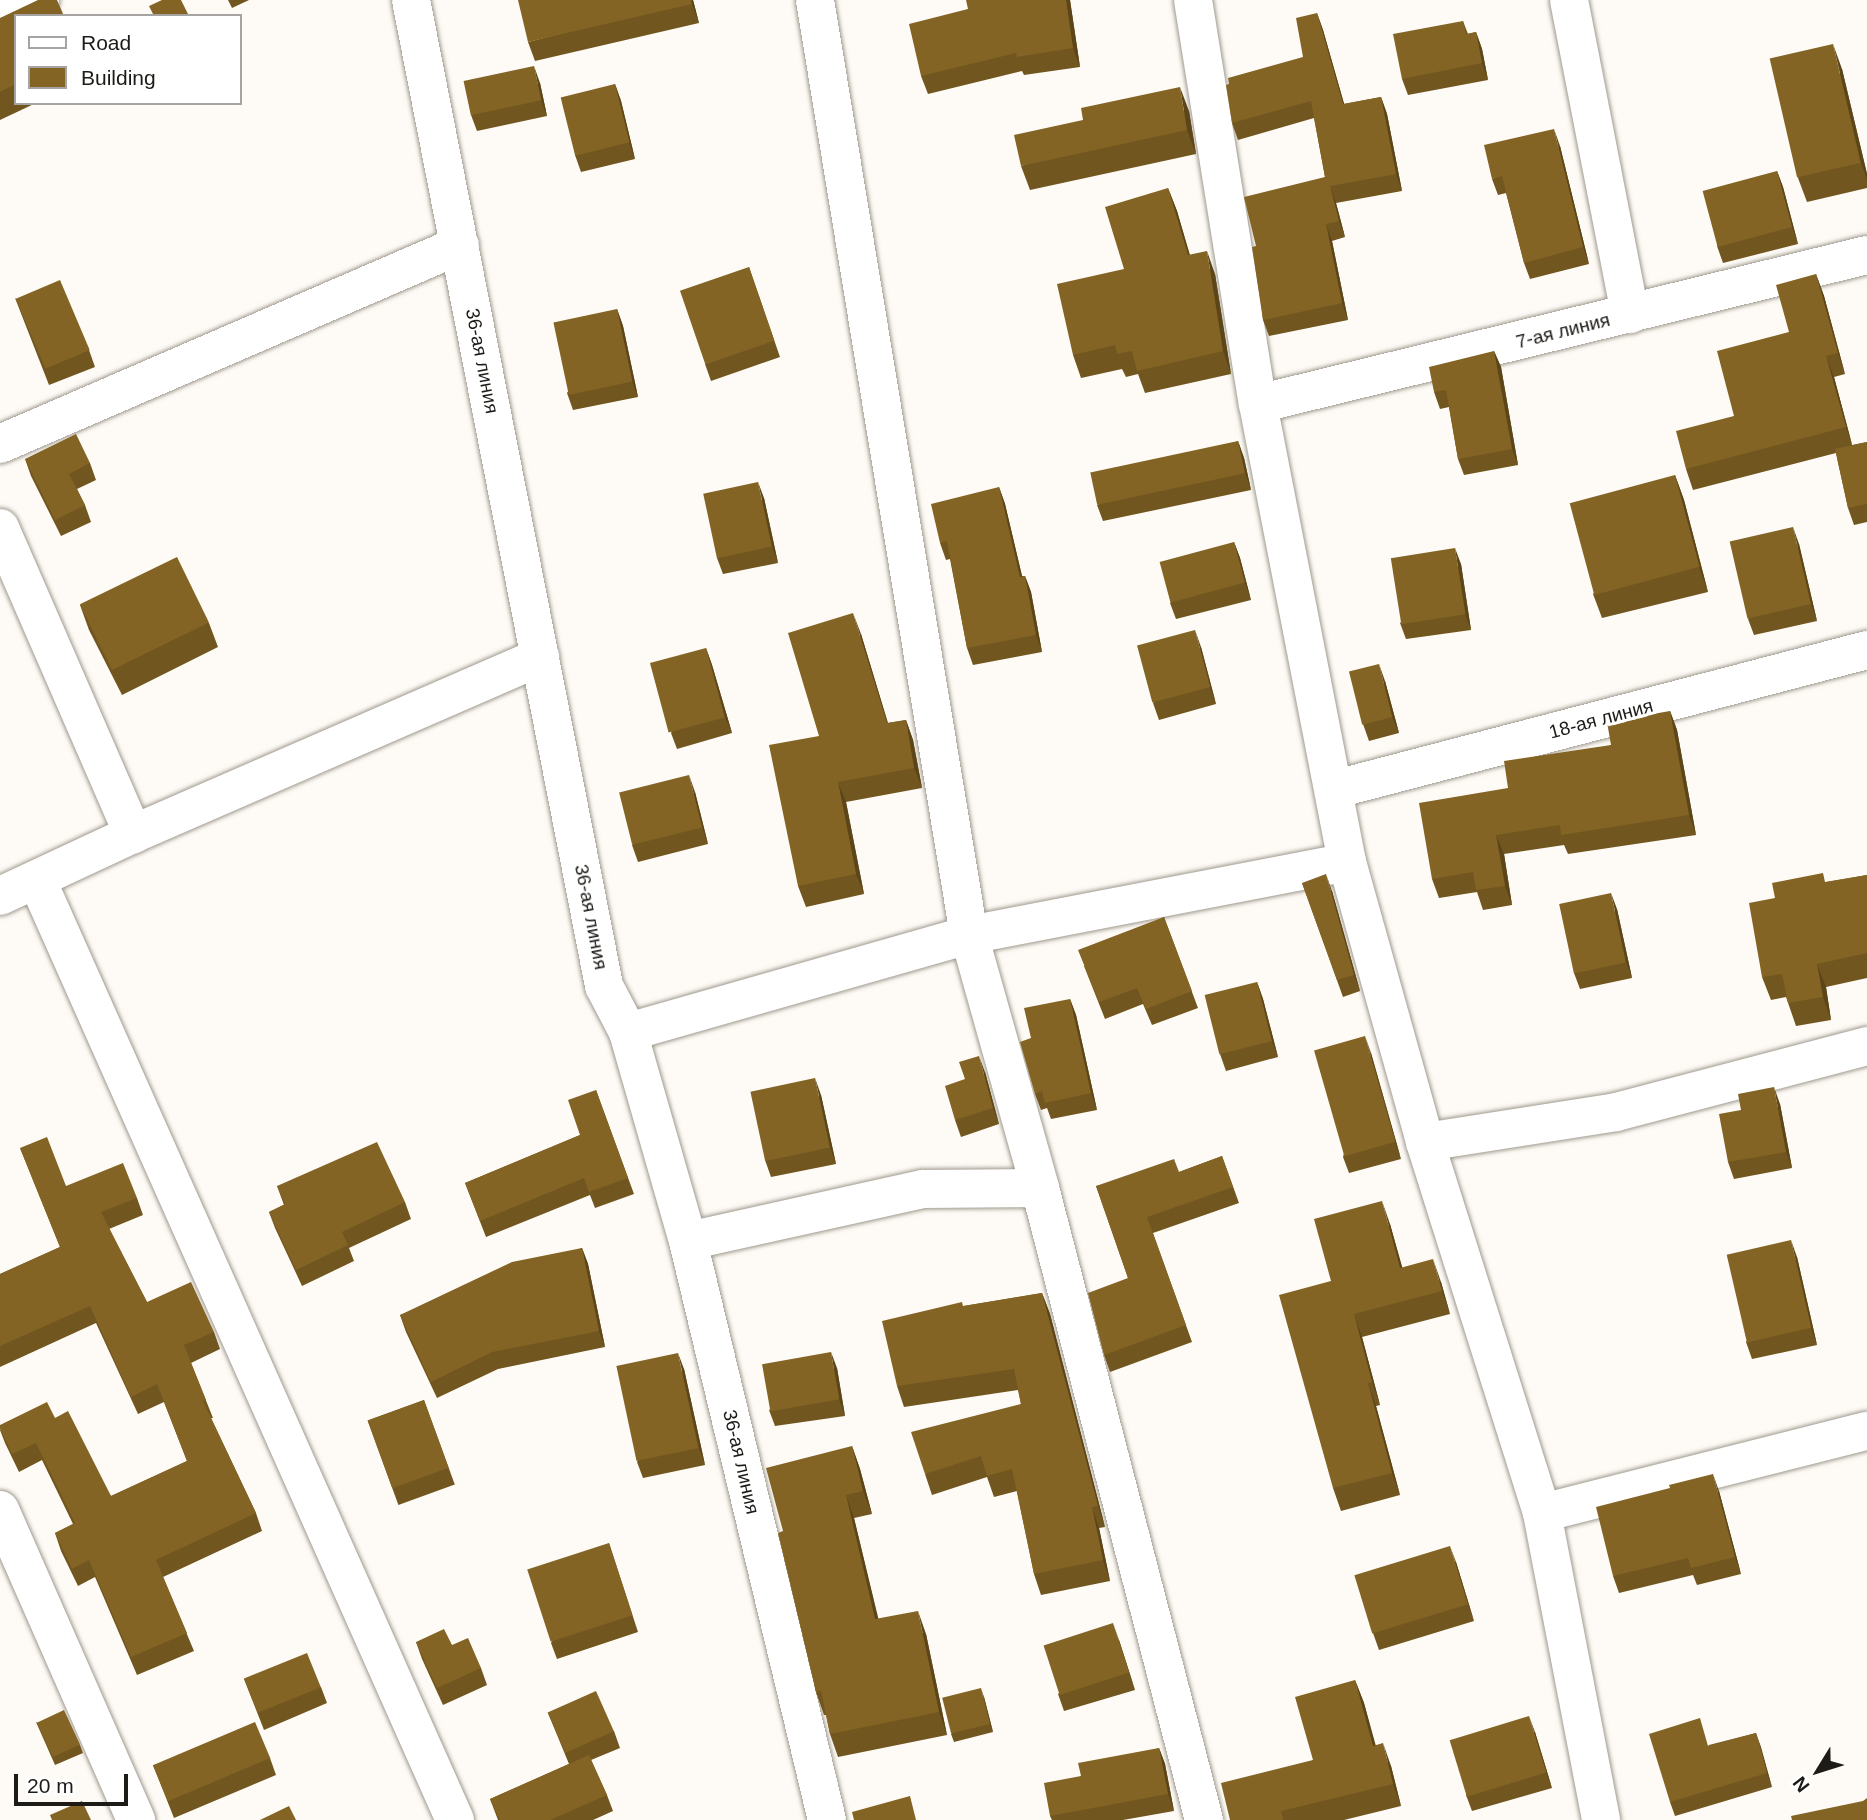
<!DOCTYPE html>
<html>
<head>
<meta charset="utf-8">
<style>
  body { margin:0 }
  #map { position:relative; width:1867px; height:1820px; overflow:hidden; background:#fefbf6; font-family:Arial,sans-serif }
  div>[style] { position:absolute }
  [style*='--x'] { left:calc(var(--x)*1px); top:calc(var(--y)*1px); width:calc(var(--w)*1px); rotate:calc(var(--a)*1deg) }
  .roads { filter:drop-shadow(0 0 2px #9f998e) drop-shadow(0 0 2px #9f998e) }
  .minor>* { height:38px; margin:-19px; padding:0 19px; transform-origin:19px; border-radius:19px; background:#fff }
  .wall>* { inset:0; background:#71561f; transform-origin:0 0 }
  .shaded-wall>* { inset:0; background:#5c4619 }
  .building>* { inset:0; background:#836424; transform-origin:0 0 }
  span { translate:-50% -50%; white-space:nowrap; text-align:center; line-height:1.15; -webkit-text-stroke:6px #fff; paint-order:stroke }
  .street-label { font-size:19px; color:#1d1b17 }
  .legend { position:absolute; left:14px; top:14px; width:228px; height:91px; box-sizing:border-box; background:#fff; border:2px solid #a5a4a2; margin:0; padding:9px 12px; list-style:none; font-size:21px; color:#1d1b17 }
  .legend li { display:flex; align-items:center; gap:14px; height:35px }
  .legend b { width:35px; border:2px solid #a5a4a2 }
  .north { position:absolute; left:1783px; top:1736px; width:70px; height:70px; -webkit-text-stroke:5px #fff; paint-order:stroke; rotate:232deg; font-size:19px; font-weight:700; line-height:28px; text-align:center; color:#1d1b17 }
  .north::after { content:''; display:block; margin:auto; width:24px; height:32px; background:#1d1b17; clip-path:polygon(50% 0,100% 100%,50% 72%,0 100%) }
  .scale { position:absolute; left:14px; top:1774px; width:114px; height:32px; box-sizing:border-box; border:4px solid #1d1b17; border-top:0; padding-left:9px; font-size:21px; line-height:24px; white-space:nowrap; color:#1d1b17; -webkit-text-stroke:5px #fff; paint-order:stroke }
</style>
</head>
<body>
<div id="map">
  <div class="roads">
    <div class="minor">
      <i style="--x:411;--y:0;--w:1005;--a:78.92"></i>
      <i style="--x:604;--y:986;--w:52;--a:62.4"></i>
      <i style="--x:628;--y:1032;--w:217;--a:74"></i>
      <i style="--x:688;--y:1241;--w:595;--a:76.5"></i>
      <i style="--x:815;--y:0;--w:948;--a:80.65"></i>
      <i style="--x:969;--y:935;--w:263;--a:74.3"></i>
      <i style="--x:1193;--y:0;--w:409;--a:80.9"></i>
      <i style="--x:1258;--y:404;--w:467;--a:79"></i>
      <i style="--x:1347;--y:862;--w:291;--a:74.4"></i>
      <i style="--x:1425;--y:1142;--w:389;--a:72.5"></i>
      <i style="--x:1542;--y:1513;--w:313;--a:79.1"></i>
      <i style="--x:1569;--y:0;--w:320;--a:79"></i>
      <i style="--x:0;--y:18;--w:44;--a:-24.2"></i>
      <i style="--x:1258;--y:404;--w:627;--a:-13.75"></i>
      <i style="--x:0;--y:444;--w:501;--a:-23.39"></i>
      <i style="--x:0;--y:528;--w:334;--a:66.5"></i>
      <i style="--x:1336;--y:789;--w:549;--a:-14.67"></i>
      <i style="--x:37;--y:880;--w:1029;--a:66.03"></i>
      <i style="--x:0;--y:896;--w:147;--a:-25"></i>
      <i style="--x:133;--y:834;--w:444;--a:-23.5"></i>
      <i style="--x:628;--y:1032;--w:355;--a:-15.9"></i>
      <i style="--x:969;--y:935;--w:385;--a:-10.9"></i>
      <i style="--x:1425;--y:1142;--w:193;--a:-8.9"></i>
      <i style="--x:1616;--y:1112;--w:260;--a:-14.7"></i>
      <i style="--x:688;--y:1241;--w:241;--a:-12.5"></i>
      <i style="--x:923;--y:1189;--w:117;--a:-0.5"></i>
      <i style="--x:1040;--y:1188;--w:653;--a:75.45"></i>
      <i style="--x:0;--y:1510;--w:339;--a:66.3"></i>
      <i style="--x:1542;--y:1513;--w:335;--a:-14.2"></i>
    </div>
  </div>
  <div class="wall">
    <i style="clip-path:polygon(228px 0,249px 0,232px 8px)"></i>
    <i style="clip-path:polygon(693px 0,699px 23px,535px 61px,528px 42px)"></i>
    <i style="clip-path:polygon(1070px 0,1080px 67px,1024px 75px,1022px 71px,928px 94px,921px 76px,968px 9px)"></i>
    <i style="clip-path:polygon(1317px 13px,1323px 30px,1344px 104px,1381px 97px,1387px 114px,1402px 191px,1336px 203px,1345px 237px,1332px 241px,1348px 320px,1269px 336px,1263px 320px,1256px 246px,1325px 177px,1314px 118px,1238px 140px,1232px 123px,1303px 57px)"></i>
    <i style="clip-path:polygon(16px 16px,16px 103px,36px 103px,0 120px,0 18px)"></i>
    <i style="clip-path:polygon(1463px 21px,1468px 34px,1476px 32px,1482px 49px,1488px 80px,1408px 95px,1402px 79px)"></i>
    <i style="clip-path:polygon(1842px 69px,1867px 174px,1867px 188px,1807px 202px,1798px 178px)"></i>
    <i style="clip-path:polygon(540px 83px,547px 116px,477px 131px,471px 115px)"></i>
    <i style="clip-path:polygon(615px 84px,621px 101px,635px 159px,581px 172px,575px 155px)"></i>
    <i style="clip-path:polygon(1189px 111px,1196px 154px,1030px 190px,1021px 166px)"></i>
    <i style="clip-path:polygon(1560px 146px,1589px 264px,1530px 279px,1524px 263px,1506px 193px,1498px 195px,1492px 179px)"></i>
    <i style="clip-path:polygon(1777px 171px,1783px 187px,1798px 244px,1723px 263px,1717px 246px)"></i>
    <i style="clip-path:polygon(1168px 188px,1177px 211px,1190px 255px,1215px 274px,1231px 374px,1145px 393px,1138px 374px,1126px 377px,1122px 369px,1081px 378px,1073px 355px,1124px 269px)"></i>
    <i style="clip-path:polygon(749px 267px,780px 357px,711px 381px,705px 364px)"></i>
    <i style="clip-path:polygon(1816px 274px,1824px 296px,1845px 374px,1834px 377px,1852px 445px,1867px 442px,1867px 522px,1854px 525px,1848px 508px,1836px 453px,1693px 490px,1686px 469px,1734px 416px,1789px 332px)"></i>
    <i style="clip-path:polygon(15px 298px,89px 350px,95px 367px,49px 385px)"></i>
    <i style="clip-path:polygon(617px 309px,623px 326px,638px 397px,573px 410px,567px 393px)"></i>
    <i style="clip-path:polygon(1494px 351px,1501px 367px,1518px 465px,1464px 475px,1458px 459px,1449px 407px,1440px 409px,1434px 392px)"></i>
    <i style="clip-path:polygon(1238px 441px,1244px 458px,1251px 490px,1103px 521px,1097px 505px)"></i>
    <i style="clip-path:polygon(25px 459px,90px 463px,96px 480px,77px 489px,85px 505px,91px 522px,61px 536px,31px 476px)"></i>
    <i style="clip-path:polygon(1675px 475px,1684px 500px,1708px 592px,1602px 618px,1593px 594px)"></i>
    <i style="clip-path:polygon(999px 487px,1005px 504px,1022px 576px,1025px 576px,1031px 592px,1042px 652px,973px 665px,967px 648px,950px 559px,946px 560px,940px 543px)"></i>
    <i style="clip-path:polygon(764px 498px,778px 563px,723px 574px,717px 558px)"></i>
    <i style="clip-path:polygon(1234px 542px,1240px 558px,1251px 600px,1176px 619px,1170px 603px)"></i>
    <i style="clip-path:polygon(1799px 544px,1817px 621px,1754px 635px,1748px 619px)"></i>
    <i style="clip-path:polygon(1461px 564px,1471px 630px,1406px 639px,1400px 623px)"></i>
    <i style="clip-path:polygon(80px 605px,209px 623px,218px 647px,122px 695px,89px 630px)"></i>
    <i style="clip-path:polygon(861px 634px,888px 723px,906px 720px,913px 740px,922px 788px,846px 802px,864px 894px,806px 907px,798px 886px,819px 736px)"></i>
    <i style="clip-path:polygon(1201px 647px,1216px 704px,1159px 720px,1153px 703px)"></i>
    <i style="clip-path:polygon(706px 648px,712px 665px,732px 733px,677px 749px,671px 733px)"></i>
    <i style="clip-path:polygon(1385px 681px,1399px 733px,1369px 741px,1363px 724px)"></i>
    <i style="clip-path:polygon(1670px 711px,1677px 730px,1696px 835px,1568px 854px,1564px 845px,1504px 854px,1512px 905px,1483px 910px,1477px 892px,1439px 898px,1432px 879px,1508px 788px,1611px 745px)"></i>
    <i style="clip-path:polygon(695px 792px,708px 844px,638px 862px,632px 845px)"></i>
    <i style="clip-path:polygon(1867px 875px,1867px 978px,1826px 987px,1831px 1020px,1796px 1026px,1786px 997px,1771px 1000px,1762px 977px,1775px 898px,1827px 882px)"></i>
    <i style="clip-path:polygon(1302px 883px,1332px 891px,1360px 991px,1343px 997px)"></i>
    <i style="clip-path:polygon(1617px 909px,1632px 978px,1580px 989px,1574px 973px)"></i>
    <i style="clip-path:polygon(1164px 917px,1198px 1008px,1152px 1025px,1143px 1004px,1105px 1019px,1084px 966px)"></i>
    <i style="clip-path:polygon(1257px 982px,1263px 999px,1278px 1057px,1226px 1071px,1220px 1054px)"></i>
    <i style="clip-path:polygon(1070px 999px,1076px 1015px,1097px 1110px,1051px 1119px,1047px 1108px,1041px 1110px,1035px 1094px,1031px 1038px)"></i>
    <i style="clip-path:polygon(1371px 1053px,1401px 1159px,1349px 1173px,1343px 1157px)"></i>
    <i style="clip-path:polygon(985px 1072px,999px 1124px,961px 1137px,955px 1120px)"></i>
    <i style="clip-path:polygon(596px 1090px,634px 1194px,595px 1208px,590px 1195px,486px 1237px,465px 1183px,580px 1135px)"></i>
    <i style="clip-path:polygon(821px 1095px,836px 1164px,771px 1177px,765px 1160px)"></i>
    <i style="clip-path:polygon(1780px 1104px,1792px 1168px,1734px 1179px,1728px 1162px)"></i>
    <i style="clip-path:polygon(20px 1148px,66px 1186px,137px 1198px,143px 1215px,109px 1229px,147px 1302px,214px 1332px,220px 1349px,191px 1363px,213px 1418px,211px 1418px,256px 1513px,262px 1531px,163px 1577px,194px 1651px,137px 1675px,95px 1577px,78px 1586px,61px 1551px,55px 1533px,73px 1524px,42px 1460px,19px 1472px,5px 1443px,0 1430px,55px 1418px,111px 1496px,187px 1461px,164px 1402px,138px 1414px,96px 1323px,0 1367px,0 1274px,60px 1247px)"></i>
    <i style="clip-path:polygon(1222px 1156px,1239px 1203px,1153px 1233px,1192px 1342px,1110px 1372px,1104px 1355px,1128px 1278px,1096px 1186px,1179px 1172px)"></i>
    <i style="clip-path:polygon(277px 1186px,405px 1202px,411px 1219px,349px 1248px,354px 1261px,302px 1286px,275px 1228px,269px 1212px,284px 1205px)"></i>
    <i style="clip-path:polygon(1390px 1224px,1402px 1268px,1441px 1282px,1450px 1314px,1362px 1337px,1380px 1405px,1376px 1406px,1400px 1495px,1341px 1511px,1333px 1488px,1331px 1281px)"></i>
    <i style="clip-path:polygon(582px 1248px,588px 1264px,605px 1347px,498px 1369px,437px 1398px,406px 1332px,400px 1315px)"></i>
    <i style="clip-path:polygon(1797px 1257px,1817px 1345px,1752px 1359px,1746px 1342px)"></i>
    <i style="clip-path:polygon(1042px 1293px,1050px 1314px,1105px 1527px,1099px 1528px,1110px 1581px,1041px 1595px,1034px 1574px,1017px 1491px,994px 1497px,987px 1477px,932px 1495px,925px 1474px,1021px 1404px,1018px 1390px,904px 1407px,897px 1386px,964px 1306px)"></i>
    <i style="clip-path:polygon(837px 1368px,845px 1416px,775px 1426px,769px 1410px)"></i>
    <i style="clip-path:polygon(684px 1369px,705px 1465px,643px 1478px,637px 1462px)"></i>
    <i style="left:424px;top:1400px;width:90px;height:60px;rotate:70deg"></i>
    <i style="clip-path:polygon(852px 1446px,860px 1469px,872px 1514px,854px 1518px,878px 1619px,926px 1634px,947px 1735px,838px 1757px,830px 1734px,826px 1715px,824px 1715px,816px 1692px,783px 1531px)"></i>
    <i style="clip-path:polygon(1719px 1491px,1741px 1574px,1697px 1585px,1693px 1575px,1619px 1593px,1613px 1576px)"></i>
    <i style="clip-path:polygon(609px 1543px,638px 1632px,557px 1659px,551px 1643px)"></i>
    <i style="clip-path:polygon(1456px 1562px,1474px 1621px,1379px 1650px,1373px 1633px)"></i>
    <i style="clip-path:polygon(1119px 1640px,1135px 1690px,1064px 1711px,1058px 1694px)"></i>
    <i style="clip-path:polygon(416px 1642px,452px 1645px,481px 1668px,487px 1685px,443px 1705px,422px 1659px)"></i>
    <i style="clip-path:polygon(244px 1679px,321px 1687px,327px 1703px,264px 1730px)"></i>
    <i style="clip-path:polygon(1355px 1680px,1364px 1703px,1375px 1745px,1391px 1766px,1401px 1806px,1344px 1820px,1230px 1820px,1313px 1760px)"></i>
    <i style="clip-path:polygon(984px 1697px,993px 1732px,954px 1742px,951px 1734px)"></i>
    <i style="clip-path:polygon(548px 1713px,614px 1731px,620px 1748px,591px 1760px,607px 1795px,613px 1811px,593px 1820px,498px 1820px,490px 1799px,569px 1764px)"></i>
    <i style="clip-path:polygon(36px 1722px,80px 1745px,83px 1753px,55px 1765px)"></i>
    <i style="clip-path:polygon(1535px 1732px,1552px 1788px,1472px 1811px,1466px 1795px)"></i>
    <i style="clip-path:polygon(1756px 1733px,1772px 1787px,1675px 1816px,1670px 1802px,1709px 1745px)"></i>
    <i style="clip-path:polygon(1159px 1748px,1165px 1764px,1174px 1811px,1123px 1820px,1052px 1820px,1050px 1816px,1081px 1776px)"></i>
    <i style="clip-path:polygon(270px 1758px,276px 1775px,174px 1818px,153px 1765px)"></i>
  </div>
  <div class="shaded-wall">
    <i style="clip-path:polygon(691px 0,693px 0,699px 23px,692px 4px)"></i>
    <i style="clip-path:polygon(1066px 0,1070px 0,1080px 67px,1073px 48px)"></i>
    <i style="clip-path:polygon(1317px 13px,1323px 30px,1349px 121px,1343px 104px)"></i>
    <i style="clip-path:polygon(1476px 32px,1482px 49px,1488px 80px,1482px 63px)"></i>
    <i style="clip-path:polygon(1833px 44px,1842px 69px,1867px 174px,1867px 179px,1861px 163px)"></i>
    <i style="clip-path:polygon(534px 66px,540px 83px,547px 116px,541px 100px)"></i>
    <i style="clip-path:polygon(615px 84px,621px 101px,635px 159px,629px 142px)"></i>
    <i style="clip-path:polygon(1180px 87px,1189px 111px,1196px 154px,1187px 130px)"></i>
    <i style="clip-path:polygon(1381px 97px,1387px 114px,1402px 191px,1396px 174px)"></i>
    <i style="clip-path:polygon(1554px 129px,1560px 146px,1589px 264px,1583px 247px)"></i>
    <i style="clip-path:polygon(1777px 171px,1783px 187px,1798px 244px,1792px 227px)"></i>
    <i style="clip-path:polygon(1330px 186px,1336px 203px,1345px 237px,1339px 221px)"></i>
    <i style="clip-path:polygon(1168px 188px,1177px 211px,1196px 278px,1188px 255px)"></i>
    <i style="clip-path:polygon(1326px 224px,1332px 241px,1348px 320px,1342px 303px)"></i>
    <i style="clip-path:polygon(1207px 251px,1215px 274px,1231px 374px,1223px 351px)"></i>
    <i style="clip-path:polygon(1816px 274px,1824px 296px,1845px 374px,1838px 353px)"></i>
    <i style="clip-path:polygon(617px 309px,623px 326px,638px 397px,632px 381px)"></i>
    <i style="clip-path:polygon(1494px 351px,1501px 367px,1518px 465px,1512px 449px)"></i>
    <i style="clip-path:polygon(1826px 356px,1834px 377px,1853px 448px,1846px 427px)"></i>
    <i style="clip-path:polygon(1238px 441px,1244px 458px,1251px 490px,1245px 473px)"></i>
    <i style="clip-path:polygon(1675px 475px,1684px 500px,1708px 592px,1699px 567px)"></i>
    <i style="clip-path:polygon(758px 482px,764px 498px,778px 563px,772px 546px)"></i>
    <i style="clip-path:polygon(999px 487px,1005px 504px,1026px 593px,1020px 577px)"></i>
    <i style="clip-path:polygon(1793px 527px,1799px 544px,1817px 621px,1811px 604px)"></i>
    <i style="clip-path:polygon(1234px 542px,1240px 558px,1251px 600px,1245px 583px)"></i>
    <i style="clip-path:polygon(1455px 548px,1461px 564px,1471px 630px,1465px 614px)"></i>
    <i style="clip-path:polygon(1025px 576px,1031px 592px,1042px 652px,1036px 635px)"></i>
    <i style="clip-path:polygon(853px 613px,861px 634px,894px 744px,887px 723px)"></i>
    <i style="clip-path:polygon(1195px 630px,1201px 647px,1216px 704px,1210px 687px)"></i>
    <i style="clip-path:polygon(706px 648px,712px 665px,732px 733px,725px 717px)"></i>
    <i style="clip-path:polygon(1379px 664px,1385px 681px,1399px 733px,1392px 717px)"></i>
    <i style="clip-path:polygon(1670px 711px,1677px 730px,1696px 835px,1689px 815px)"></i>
    <i style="clip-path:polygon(906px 720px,913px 740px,922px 788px,914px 768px)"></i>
    <i style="clip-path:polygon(689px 775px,695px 792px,708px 844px,702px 827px)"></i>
    <i style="clip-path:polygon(838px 782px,846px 802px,864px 894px,856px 874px)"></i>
    <i style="clip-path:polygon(1496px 835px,1504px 854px,1512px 905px,1505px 886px)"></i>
    <i style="clip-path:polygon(1326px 874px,1332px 891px,1360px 991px,1354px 975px)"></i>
    <i style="clip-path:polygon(1611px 893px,1617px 909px,1632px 978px,1626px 962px)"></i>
    <i style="clip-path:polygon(1817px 964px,1826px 987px,1831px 1020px,1823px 997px)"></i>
    <i style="clip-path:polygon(1257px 982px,1263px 999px,1278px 1057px,1272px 1041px)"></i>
    <i style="clip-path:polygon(1070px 999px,1076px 1015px,1097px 1110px,1091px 1093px)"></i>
    <i style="clip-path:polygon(1365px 1036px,1371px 1053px,1401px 1159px,1395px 1142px)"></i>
    <i style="clip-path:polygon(979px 1056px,985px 1072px,999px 1124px,993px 1108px)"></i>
    <i style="clip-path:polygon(815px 1078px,821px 1095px,836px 1164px,830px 1147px)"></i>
    <i style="clip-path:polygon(1774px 1087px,1780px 1104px,1792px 1168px,1786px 1152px)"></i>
    <i style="clip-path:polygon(1382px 1201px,1390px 1224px,1409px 1291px,1400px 1268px)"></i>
    <i style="clip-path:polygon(1791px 1240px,1797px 1257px,1817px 1345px,1811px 1328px)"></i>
    <i style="clip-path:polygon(582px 1248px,588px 1264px,605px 1347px,599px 1331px)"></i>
    <i style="clip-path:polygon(1433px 1259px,1441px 1282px,1450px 1314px,1442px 1291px)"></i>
    <i style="clip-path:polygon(1042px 1293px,1050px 1314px,1105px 1527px,1098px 1506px)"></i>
    <i style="clip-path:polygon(1354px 1314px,1362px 1337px,1380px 1405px,1372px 1382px)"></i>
    <i style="clip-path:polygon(831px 1352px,837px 1368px,845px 1416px,839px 1399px)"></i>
    <i style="clip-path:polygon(678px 1353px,684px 1369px,705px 1465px,699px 1448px)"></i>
    <i style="clip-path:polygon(1368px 1383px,1376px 1406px,1400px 1495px,1392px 1473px)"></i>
    <i style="clip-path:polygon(852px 1446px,860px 1469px,872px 1514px,863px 1491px)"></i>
    <i style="clip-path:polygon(1713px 1474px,1719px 1491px,1741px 1574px,1735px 1557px)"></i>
    <i style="clip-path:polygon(846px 1495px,854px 1518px,884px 1642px,875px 1619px)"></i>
    <i style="clip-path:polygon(1092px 1507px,1099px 1528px,1110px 1581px,1103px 1560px)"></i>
    <i style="clip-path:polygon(1450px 1546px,1456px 1562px,1474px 1621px,1468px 1604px)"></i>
    <i style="clip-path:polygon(918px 1611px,926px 1634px,947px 1735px,939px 1712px)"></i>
    <i style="clip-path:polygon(1113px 1623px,1119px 1640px,1135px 1690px,1129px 1673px)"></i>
    <i style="clip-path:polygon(1355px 1680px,1364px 1703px,1382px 1768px,1373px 1746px)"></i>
    <i style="clip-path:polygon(981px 1688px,984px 1697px,993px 1732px,990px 1724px)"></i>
    <i style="clip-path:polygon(1529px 1716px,1535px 1732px,1552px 1788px,1546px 1772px)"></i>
    <i style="clip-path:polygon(1756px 1733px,1761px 1747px,1772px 1787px,1767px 1773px)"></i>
    <i style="clip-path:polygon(1383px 1743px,1391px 1766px,1401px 1806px,1393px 1784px)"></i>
    <i style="clip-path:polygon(1159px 1748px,1165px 1764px,1174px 1811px,1168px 1794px)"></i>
  </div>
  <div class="building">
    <i style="clip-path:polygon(38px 0,57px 0,64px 16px,16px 16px,16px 84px,0 92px,0 18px)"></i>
    <i style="clip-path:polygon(162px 0,181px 0,189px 16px,154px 16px,149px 6px)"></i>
    <i style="clip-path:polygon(518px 0,691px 0,692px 4px,528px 42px)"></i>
    <i style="clip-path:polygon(966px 0,1066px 0,1073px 48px,1017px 57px,1016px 53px,921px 76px,909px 24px,968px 9px)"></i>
    <i style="clip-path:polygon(1317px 13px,1343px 104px,1381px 97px,1396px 174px,1330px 186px,1339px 221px,1326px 224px,1342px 303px,1263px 320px,1252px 247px,1256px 246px,1244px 197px,1325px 177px,1311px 101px,1232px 123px,1226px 85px,1229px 84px,1228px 78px,1303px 57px,1296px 18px)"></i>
    <i style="clip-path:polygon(1463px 21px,1466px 34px,1476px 32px,1482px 63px,1402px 79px,1393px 34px)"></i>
    <i style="left:1833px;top:44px;width:122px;height:65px;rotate:77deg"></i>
    <i style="left:534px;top:66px;width:35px;height:72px;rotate:78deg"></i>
    <i style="left:615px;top:84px;width:60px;height:56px;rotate:76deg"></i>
    <i style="clip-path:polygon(1180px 87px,1187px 130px,1021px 166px,1014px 135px,1083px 120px,1081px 108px)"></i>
    <i style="clip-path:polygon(1554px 129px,1583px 247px,1524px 263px,1502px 176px,1492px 179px,1484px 145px)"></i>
    <i style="left:1777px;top:171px;width:58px;height:77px;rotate:75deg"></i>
    <i style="clip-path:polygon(1168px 188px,1188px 255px,1207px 251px,1223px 351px,1137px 371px,1132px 351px,1117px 354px,1115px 345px,1073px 355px,1057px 284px,1124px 269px,1105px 207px)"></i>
    <i style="left:749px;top:267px;width:78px;height:73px;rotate:71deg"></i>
    <i style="clip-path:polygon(1816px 274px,1838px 353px,1826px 356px,1846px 427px,1686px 469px,1676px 431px,1734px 416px,1717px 351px,1789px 332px,1776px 285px)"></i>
    <i style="left:60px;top:280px;width:76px;height:48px;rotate:67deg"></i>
    <i style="left:617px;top:309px;width:74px;height:65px;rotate:78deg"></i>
    <i style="clip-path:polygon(1494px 351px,1512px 449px,1458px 459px,1446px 390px,1434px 392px,1429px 367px)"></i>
    <i style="clip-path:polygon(76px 434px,90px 463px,69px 474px,85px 505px,55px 520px,25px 459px)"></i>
    <i style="left:1238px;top:441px;width:33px;height:151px;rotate:78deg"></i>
    <i style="clip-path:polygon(1867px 442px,1867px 504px,1848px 508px,1835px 449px)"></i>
    <i style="left:1675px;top:475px;width:95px;height:109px;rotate:75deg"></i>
    <i style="left:758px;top:482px;width:66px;height:56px;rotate:78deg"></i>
    <i style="clip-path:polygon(999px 487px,1020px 577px,1025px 576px,1036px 635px,967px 648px,947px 541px,940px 543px,931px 504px)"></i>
    <i style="left:1793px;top:527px;width:79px;height:65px;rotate:77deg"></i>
    <i style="left:1234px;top:542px;width:42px;height:77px;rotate:75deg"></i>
    <i style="left:1455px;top:548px;width:67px;height:65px;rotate:81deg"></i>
    <i style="left:177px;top:557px;width:73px;height:108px;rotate:64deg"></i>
    <i style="clip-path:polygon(853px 613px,887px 723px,906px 720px,914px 768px,838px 782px,856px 874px,798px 886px,769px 745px,819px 736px,788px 633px)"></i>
    <i style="left:1195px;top:630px;width:59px;height:60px;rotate:75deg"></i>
    <i style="left:706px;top:648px;width:72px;height:58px;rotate:75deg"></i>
    <i style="left:1379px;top:664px;width:55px;height:31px;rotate:76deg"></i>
    <i style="clip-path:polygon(1670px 711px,1689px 815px,1561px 835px,1560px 825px,1496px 835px,1505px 886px,1476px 890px,1473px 872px,1432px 879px,1419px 803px,1508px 788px,1504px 761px,1611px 745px,1607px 722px)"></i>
    <i style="left:689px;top:775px;width:54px;height:72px;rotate:76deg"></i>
    <i style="clip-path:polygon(1823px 873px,1825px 882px,1867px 875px,1867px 953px,1817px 964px,1823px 997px,1788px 1003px,1782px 974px,1762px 977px,1749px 903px,1775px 898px,1772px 883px)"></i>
    <i style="clip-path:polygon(1326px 874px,1354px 975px,1337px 980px,1302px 883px)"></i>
    <i style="left:1611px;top:893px;width:71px;height:53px;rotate:78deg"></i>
    <i style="clip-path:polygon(1164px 917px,1192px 991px,1146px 1009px,1137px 988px,1099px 1002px,1078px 950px)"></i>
    <i style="left:1257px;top:982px;width:61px;height:54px;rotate:76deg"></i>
    <i style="clip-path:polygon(1070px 999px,1091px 1093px,1045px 1103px,1042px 1091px,1035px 1094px,1020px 1042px,1031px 1038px,1024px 1008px)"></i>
    <i style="left:1365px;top:1036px;width:110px;height:53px;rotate:74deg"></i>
    <i style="clip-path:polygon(979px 1056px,993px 1108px,955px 1120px,945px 1086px,965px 1079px,959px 1062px)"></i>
    <i style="left:815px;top:1078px;width:71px;height:66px;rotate:78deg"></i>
    <i style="clip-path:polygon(1774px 1087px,1786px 1152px,1728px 1162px,1719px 1114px,1741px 1110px,1738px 1094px)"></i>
    <i style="clip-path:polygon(596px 1090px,628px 1178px,589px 1192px,584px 1178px,480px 1221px,465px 1183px,580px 1135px,568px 1100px)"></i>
    <i style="clip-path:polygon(47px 1137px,66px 1186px,123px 1163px,137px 1198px,101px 1212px,147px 1302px,191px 1282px,214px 1332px,184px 1345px,206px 1400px,203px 1401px,256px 1513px,156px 1560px,187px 1633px,131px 1657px,89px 1560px,72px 1569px,55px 1533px,75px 1523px,36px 1443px,12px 1454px,0 1429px,0 1425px,47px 1402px,55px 1418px,68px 1411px,111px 1496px,187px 1461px,157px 1384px,131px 1397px,90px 1306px,0 1346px,0 1274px,60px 1247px,20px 1148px)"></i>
    <i style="clip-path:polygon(377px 1142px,405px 1202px,342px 1232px,348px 1245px,296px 1270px,269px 1212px,285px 1204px,277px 1186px)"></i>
    <i style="clip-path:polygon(1222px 1156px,1233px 1187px,1147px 1217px,1186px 1325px,1104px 1355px,1088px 1293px,1128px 1278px,1096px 1186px,1174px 1159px,1179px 1172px)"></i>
    <i style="clip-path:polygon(1382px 1201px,1400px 1268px,1433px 1259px,1442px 1291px,1354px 1314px,1372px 1382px,1368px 1383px,1392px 1473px,1333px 1488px,1279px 1295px,1331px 1281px,1314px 1219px)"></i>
    <i style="left:1791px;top:1240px;width:90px;height:66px;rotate:77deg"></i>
    <i style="clip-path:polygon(582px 1248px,599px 1331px,492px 1352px,431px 1382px,400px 1315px,512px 1262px)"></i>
    <i style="clip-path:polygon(1042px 1293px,1098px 1506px,1092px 1507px,1103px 1560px,1034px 1574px,1012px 1469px,987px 1476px,981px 1456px,925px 1474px,911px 1432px,1021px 1404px,1014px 1369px,897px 1386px,882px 1321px,962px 1302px,963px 1306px)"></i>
    <i style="left:831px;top:1352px;width:48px;height:70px;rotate:80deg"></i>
    <i style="left:678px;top:1353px;width:97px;height:63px;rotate:78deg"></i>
    <i style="left:424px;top:1400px;width:72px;height:60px;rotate:70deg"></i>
    <i style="clip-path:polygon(852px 1446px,863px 1491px,846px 1495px,875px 1619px,918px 1611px,939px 1712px,830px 1734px,821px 1691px,816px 1692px,778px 1533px,783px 1531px,766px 1468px)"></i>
    <i style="clip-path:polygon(1713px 1474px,1735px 1557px,1691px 1568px,1688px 1558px,1613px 1576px,1596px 1507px,1670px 1488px,1669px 1485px)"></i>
    <i style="left:609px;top:1543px;width:76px;height:86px;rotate:72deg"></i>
    <i style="left:1450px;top:1546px;width:61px;height:100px;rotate:73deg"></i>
    <i style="left:1113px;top:1623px;width:52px;height:73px;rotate:72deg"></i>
    <i style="clip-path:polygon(444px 1629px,452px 1645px,468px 1638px,481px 1668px,437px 1688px,416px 1642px)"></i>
    <i style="left:307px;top:1653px;width:37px;height:68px;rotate:68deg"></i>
    <i style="clip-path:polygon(1355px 1680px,1373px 1746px,1383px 1743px,1393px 1784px,1281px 1811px,1283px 1820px,1230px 1820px,1221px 1783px,1313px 1760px,1295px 1697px)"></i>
    <i style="left:981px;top:1688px;width:37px;height:40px;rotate:76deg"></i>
    <i style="left:596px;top:1691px;width:44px;height:53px;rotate:66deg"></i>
    <i style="left:64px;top:1710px;width:38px;height:30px;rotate:65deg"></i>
    <i style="left:1529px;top:1716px;width:59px;height:83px;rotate:73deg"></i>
    <i style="clip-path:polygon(1700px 1718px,1708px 1746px,1756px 1733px,1767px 1773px,1670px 1802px,1649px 1734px)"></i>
    <i style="left:255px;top:1722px;width:39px;height:111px;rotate:67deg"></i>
    <i style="clip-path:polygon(1159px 1748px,1168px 1794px,1050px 1816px,1044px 1783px,1081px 1776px,1078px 1763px)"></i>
    <i style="clip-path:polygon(589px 1755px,607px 1795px,550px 1820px,500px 1820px,490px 1799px)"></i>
    <i style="clip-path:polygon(910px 1796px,916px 1820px,854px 1820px,852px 1812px)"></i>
    <i style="clip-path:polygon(1867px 1798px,1867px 1820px,1792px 1820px,1791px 1816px,1863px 1801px)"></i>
    <i style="clip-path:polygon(82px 1801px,91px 1820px,52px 1820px,50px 1815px)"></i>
    <i style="clip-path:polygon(289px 1806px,296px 1820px,260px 1820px)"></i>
  </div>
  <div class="street-label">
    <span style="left:1563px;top:331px;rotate:-14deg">7-ая линия</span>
    <span style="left:482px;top:361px;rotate:79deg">36-ая линия</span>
    <span style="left:1601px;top:719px;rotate:-15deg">18-ая линия</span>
    <span style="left:591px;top:917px;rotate:79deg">36-ая линия</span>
    <span style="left:741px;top:1462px;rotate:77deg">36-ая линия</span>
  </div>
  <ul class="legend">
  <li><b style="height:9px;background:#fff"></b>Road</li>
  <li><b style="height:19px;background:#836424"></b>Building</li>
  </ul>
  <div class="north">N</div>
  <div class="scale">20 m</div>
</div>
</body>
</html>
